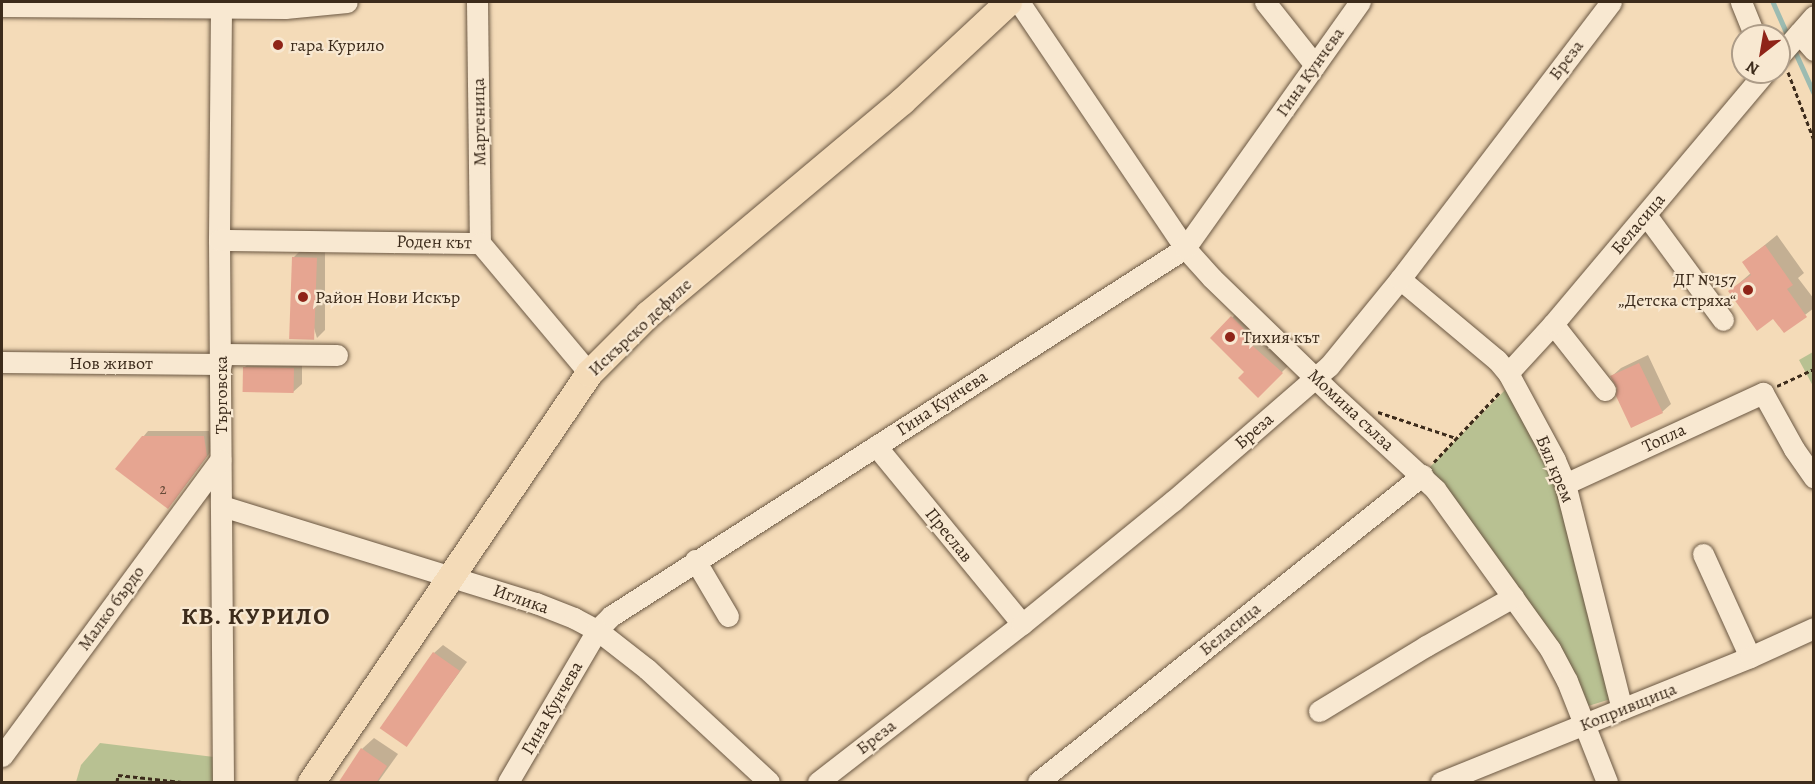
<!DOCTYPE html>
<html>
<head>
<meta charset="utf-8">
<style>
  body { margin:0 }
  #map { position:relative; width:1815px; height:784px; overflow:hidden; background:#f4dbb8; font-family:Alegreya,serif }
  div>[style] { position:absolute }
  [style*='--x'] { left:calc(var(--x)*1px); top:calc(var(--y)*1px); width:calc(var(--w)*1px); rotate:calc(var(--a)*1deg) }
  .green>* { inset:0; background:#b8c192 }
  .shadow>* { inset:0; background:#0003 }
  .stream>* { height:4.5px; margin:-2.25px; padding:0 2.25px; transform-origin:2.25px; border-radius:2.25px; background:#9cbbb1 }
  .building>* { inset:0; background:#e6a591; transform-origin:0 0 }
  .path>* { height:3px; margin-top:-1.5px; transform-origin:0; background:repeating-linear-gradient(90deg,#3c2b1b 0 4.5px,transparent 0 7.5px) }
  .roads { filter:drop-shadow(0 0 2px #6a5742) drop-shadow(0 0 2px #6a5742) }
  .minor>* { height:21px; margin:-10.5px; padding:0 10.5px; transform-origin:10.5px; border-radius:10.5px; background:#f8e8d1 }
  .major>* { height:27px; margin:-13.5px; padding:0 13.5px; transform-origin:13.5px; border-radius:13.5px; background:#f4dbb8 }
  .dots>* { width:16px; height:16px; translate:-50% -50%; box-sizing:border-box; border:3px solid #f8e8d1; border-radius:50% }
  span { translate:-50% -50%; white-space:nowrap; text-align:center; line-height:1.15; -webkit-text-stroke:4.5px #f8e8d1; paint-order:stroke }
  .number-label { font-size:15px; color:#664a38 }
  .number-label span { -webkit-text-stroke-width:0 }
  .poi-label { font-size:18px; color:#3c2b1b }
  .left { translate:0 -50%; text-align:left }
  .right { translate:-100% -50%; text-align:right }
  .street-label { font-size:18px; color:#3c2b1b }
  .district-label { font-size:24px; color:#3c2b1b; font-weight:700; letter-spacing:1.5px }
  .frame { position:absolute; inset:0; border:3px solid #3c2b1b; pointer-events:none }
  .north { position:absolute; left:1731px; top:24px; width:60px; height:60px; box-sizing:border-box; background:#f8e8d1; border:2px solid #ad9c88; border-radius:50%; rotate:211deg; font-size:16px; font-weight:700; line-height:24px; text-align:center; color:#3c2b1b }
  .north::after { content:''; display:block; margin:auto; width:21px; height:27px; background:#8f2418; clip-path:polygon(50% 0,100% 100%,50% 72%,0 100%) }
</style>
</head>
<body>
<div id="map">
  <div class="green">
    <i style="clip-path:polygon(1813px 352px,1813px 386px,1799px 360px)"></i>
    <i style="clip-path:polygon(1506px 389px,1558px 485px,1614px 698px,1585px 707px,1429px 468px)"></i>
    <i style="clip-path:polygon(100px 743px,214px 757px,214px 782px,76px 782px,81px 765px)"></i>
  </div>
  <div class="shadow">
    <i style="clip-path:polygon(1777px 235px,1804px 273px,1798px 278px,1814px 299px,1814px 308px,1784px 331px,1773px 317px,1730px 291px,1751px 273px,1744px 262px)"></i>
    <i style="clip-path:polygon(302px 249px,325px 250px,325px 330px,317px 338px,293px 258px)"></i>
    <i style="clip-path:polygon(1240px 310px,1257px 327px,1252px 332px,1289px 365px,1258px 396px,1246px 372px,1212px 338px)"></i>
    <i style="clip-path:polygon(1648px 355px,1671px 404px,1662px 412px,1632px 426px,1619px 387px,1612px 376px,1621px 368px)"></i>
    <i style="clip-path:polygon(253px 359px,302px 361px,302px 384px,293px 392px,244px 368px)"></i>
    <i style="clip-path:polygon(148px 431px,209px 431px,212px 450px,173px 502px,143px 437px)"></i>
    <i style="clip-path:polygon(443px 645px,467px 662px,406px 745px,434px 653px)"></i>
    <i style="clip-path:polygon(374px 738px,398px 754px,378px 782px,340px 782px,362px 749px)"></i>
  </div>
  <div class="stream">
    <i style="--x:1773;--y:2;--w:37;--a:66"></i>
    <i style="--x:1794;--y:49;--w:48;--a:65.6"></i>
  </div>
  <div class="building">
    <i style="clip-path:polygon(1765px 245px,1793px 285px,1787px 289px,1807px 317px,1784px 333px,1773px 319px,1757px 331px,1728px 291px,1751px 275px,1742px 262px)"></i>
    <i style="left:292px;top:257px;width:25px;height:82px;rotate:2deg"></i>
    <i style="clip-path:polygon(1231px 316px,1251px 336px,1246px 340px,1283px 373px,1258px 398px,1238px 378px,1244px 372px,1210px 338px)"></i>
    <i style="clip-path:polygon(1639px 363px,1663px 413px,1631px 428px,1616px 396px,1617px 388px,1610px 376px)"></i>
    <i style="left:243px;top:367px;width:51px;height:25px;rotate:1deg"></i>
    <i style="clip-path:polygon(142px 436px,204px 436px,207px 456px,168px 509px,115px 469px)"></i>
    <i style="left:433px;top:652px;width:33px;height:93px;rotate:35deg"></i>
    <i style="clip-path:polygon(361px 748px,387px 766px,376px 783px,338px 783px)"></i>
  </div>
  <div class="path">
    <i style="--x:1788;--y:72;--w:73;--a:69.1"></i>
    <i style="--x:1777;--y:386;--w:41;--a:-24.7"></i>
    <i style="--x:1378;--y:412;--w:82;--a:18.4"></i>
    <i style="--x:1434;--y:462;--w:95;--a:-46.7"></i>
    <i style="--x:117;--y:782;--w:7;--a:-82"></i>
    <i style="--x:118;--y:775;--w:64;--a:6.2"></i>
  </div>
  <div class="roads">
    <div class="minor">
      <i style="--x:477;--y:2;--w:241;--a:89.3"></i>
      <i style="--x:1019;--y:2;--w:297;--a:56"></i>
      <i style="--x:1185;--y:248;--w:40;--a:48"></i>
      <i style="--x:1212;--y:278;--w:171;--a:44.1"></i>
      <i style="--x:1335;--y:397;--w:136;--a:42.6"></i>
      <i style="--x:1435;--y:489;--w:197;--a:54.3"></i>
      <i style="--x:1550;--y:649;--w:36;--a:62"></i>
      <i style="--x:1567;--y:681;--w:109;--a:68.4"></i>
      <i style="--x:1265;--y:2;--w:80;--a:51.6"></i>
      <i style="--x:1741;--y:2;--w:37;--a:68"></i>
      <i style="--x:2;--y:6;--w:283;--a:0.4"></i>
      <i style="--x:285;--y:8;--w:62;--a:-5.5"></i>
      <i style="--x:221;--y:8;--w:232;--a:90.5"></i>
      <i style="--x:219;--y:240;--w:542;--a:89.58"></i>
      <i style="--x:1799;--y:33;--w:23;--a:49"></i>
      <i style="--x:1779;--y:56;--w:53;--a:-48.8"></i>
      <i style="--x:1646;--y:215;--w:130;--a:53.7"></i>
      <i style="--x:219;--y:240;--w:261;--a:0.7"></i>
      <i style="--x:480;--y:243;--w:170;--a:50"></i>
      <i style="--x:1400;--y:279;--w:126;--a:39.9"></i>
      <i style="--x:1497;--y:360;--w:17;--a:50"></i>
      <i style="--x:1508;--y:373;--w:99;--a:61.6"></i>
      <i style="--x:1555;--y:460;--w:26;--a:67"></i>
      <i style="--x:1565;--y:484;--w:232;--a:75.8"></i>
      <i style="--x:1553;--y:324;--w:84;--a:51.8"></i>
      <i style="--x:221;--y:354;--w:116;--a:0.5"></i>
      <i style="--x:2;--y:362;--w:219;--a:0.5"></i>
      <i style="--x:1508;--y:373;--w:67;--a:-47.4"></i>
      <i style="--x:1553;--y:324;--w:329;--a:-49.9"></i>
      <i style="--x:876;--y:446;--w:230;--a:50.6"></i>
      <i style="--x:1565;--y:484;--w:218;--a:-24.7"></i>
      <i style="--x:1763;--y:393;--w:64;--a:61"></i>
      <i style="--x:1794;--y:449;--w:35;--a:55"></i>
      <i style="--x:222;--y:506;--w:329;--a:17.2"></i>
      <i style="--x:536;--y:603;--w:41;--a:21.5"></i>
      <i style="--x:574;--y:618;--w:26;--a:28"></i>
      <i style="--x:597;--y:630;--w:63;--a:38"></i>
      <i style="--x:647;--y:669;--w:166;--a:42.8"></i>
      <i style="--x:1703;--y:554;--w:113;--a:65.5"></i>
      <i style="--x:695;--y:560;--w:65;--a:59.5"></i>
      <i style="--x:1319;--y:711;--w:125;--a:-31.3"></i>
      <i style="--x:1426;--y:646;--w:100;--a:-29.4"></i>
      <i style="--x:2;--y:756;--w:368;--a:-53.6"></i>
      <i style="--x:508;--y:782;--w:176;--a:-59.6"></i>
      <i style="--x:597;--y:630;--w:20;--a:-45"></i>
      <i style="--x:611;--y:616;--w:682;--a:-32.66"></i>
      <i style="--x:1185;--y:248;--w:302;--a:-54.6"></i>
      <i style="--x:818;--y:782;--w:258;--a:-37.8"></i>
      <i style="--x:1022;--y:624;--w:195;--a:-39.2"></i>
      <i style="--x:1173;--y:501;--w:206;--a:-40.9"></i>
      <i style="--x:1329;--y:366;--w:112;--a:-50.8"></i>
      <i style="--x:1400;--y:279;--w:348;--a:-52.7"></i>
      <i style="--x:1038;--y:782;--w:492;--a:-38.6"></i>
      <i style="--x:1441;--y:782;--w:333;--a:-22"></i>
      <i style="--x:1750;--y:657;--w:70;--a:-24.4"></i>
    </div>
    <div class="major">
      <i style="--x:311;--y:782;--w:495;--a:-55.8"></i>
      <i style="--x:589;--y:373;--w:83;--a:-45"></i>
      <i style="--x:648;--y:314;--w:331;--a:-40"></i>
      <i style="--x:902;--y:101;--w:145;--a:-43"></i>
    </div>
  </div>
  <div class="dots">
    <i style="left:278px;top:45px;background:#8f2418"></i>
    <i style="left:1748px;top:290px;background:#8f2418"></i>
    <i style="left:303px;top:297px;background:#8f2418"></i>
    <i style="left:1230px;top:337px;background:#8f2418"></i>
  </div>
  <div class="number-label">
    <span style="left:163px;top:490px">2</span>
  </div>
  <div class="poi-label">
    <span class="left" style="left:290px;top:45px">гара Курило</span>
    <span class="right" style="left:1736px;top:290px">ДГ №157<br>„Детска стряха“</span>
    <span class="left" style="left:315px;top:297px">Район Нови Искър</span>
    <span class="left" style="left:1242px;top:337px">Тихия кът</span>
  </div>
  <div class="street-label">
    <span style="left:1566px;top:60px;rotate:-53deg">Бреза</span>
    <span style="left:1310px;top:72px;rotate:-55deg">Гина Кунчева</span>
    <span style="left:479px;top:122px;rotate:-91deg">Мартеница</span>
    <span style="left:1638px;top:224px;rotate:-50deg">Беласица</span>
    <span style="left:434px;top:242px;rotate:1deg">Роден кът</span>
    <span style="left:640px;top:327px;rotate:-43deg">Искърско дефиле</span>
    <span style="left:111px;top:363px">Нов живот</span>
    <span style="left:221px;top:395px;rotate:-90deg">Търговска</span>
    <span style="left:942px;top:403px;rotate:-33deg">Гина Кунчева</span>
    <span style="left:1351px;top:410px;rotate:43deg">Момина сълза</span>
    <span style="left:1254px;top:431px;rotate:-41deg">Бреза</span>
    <span style="left:1664px;top:438px;rotate:-25deg">Топла</span>
    <span style="left:1555px;top:469px;rotate:67deg">Бял крем</span>
    <span style="left:949px;top:535px;rotate:51deg">Преслав</span>
    <span style="left:521px;top:599px;rotate:19deg">Иглика</span>
    <span style="left:111px;top:608px;rotate:-54deg">Малко бърдо</span>
    <span style="left:1230px;top:629px;rotate:-39deg">Беласица</span>
    <span style="left:1628px;top:707px;rotate:-22deg">Копривщица</span>
    <span style="left:552px;top:708px;rotate:-60deg">Гина Кунчева</span>
    <span style="left:876px;top:737px;rotate:-38deg">Бреза</span>
  </div>
  <div class="district-label">
    <span style="left:256px;top:617px">КВ. КУРИЛО</span>
  </div>
  <div class="frame"></div>
  <div class="north">N</div>
</div>
</body>
</html>
